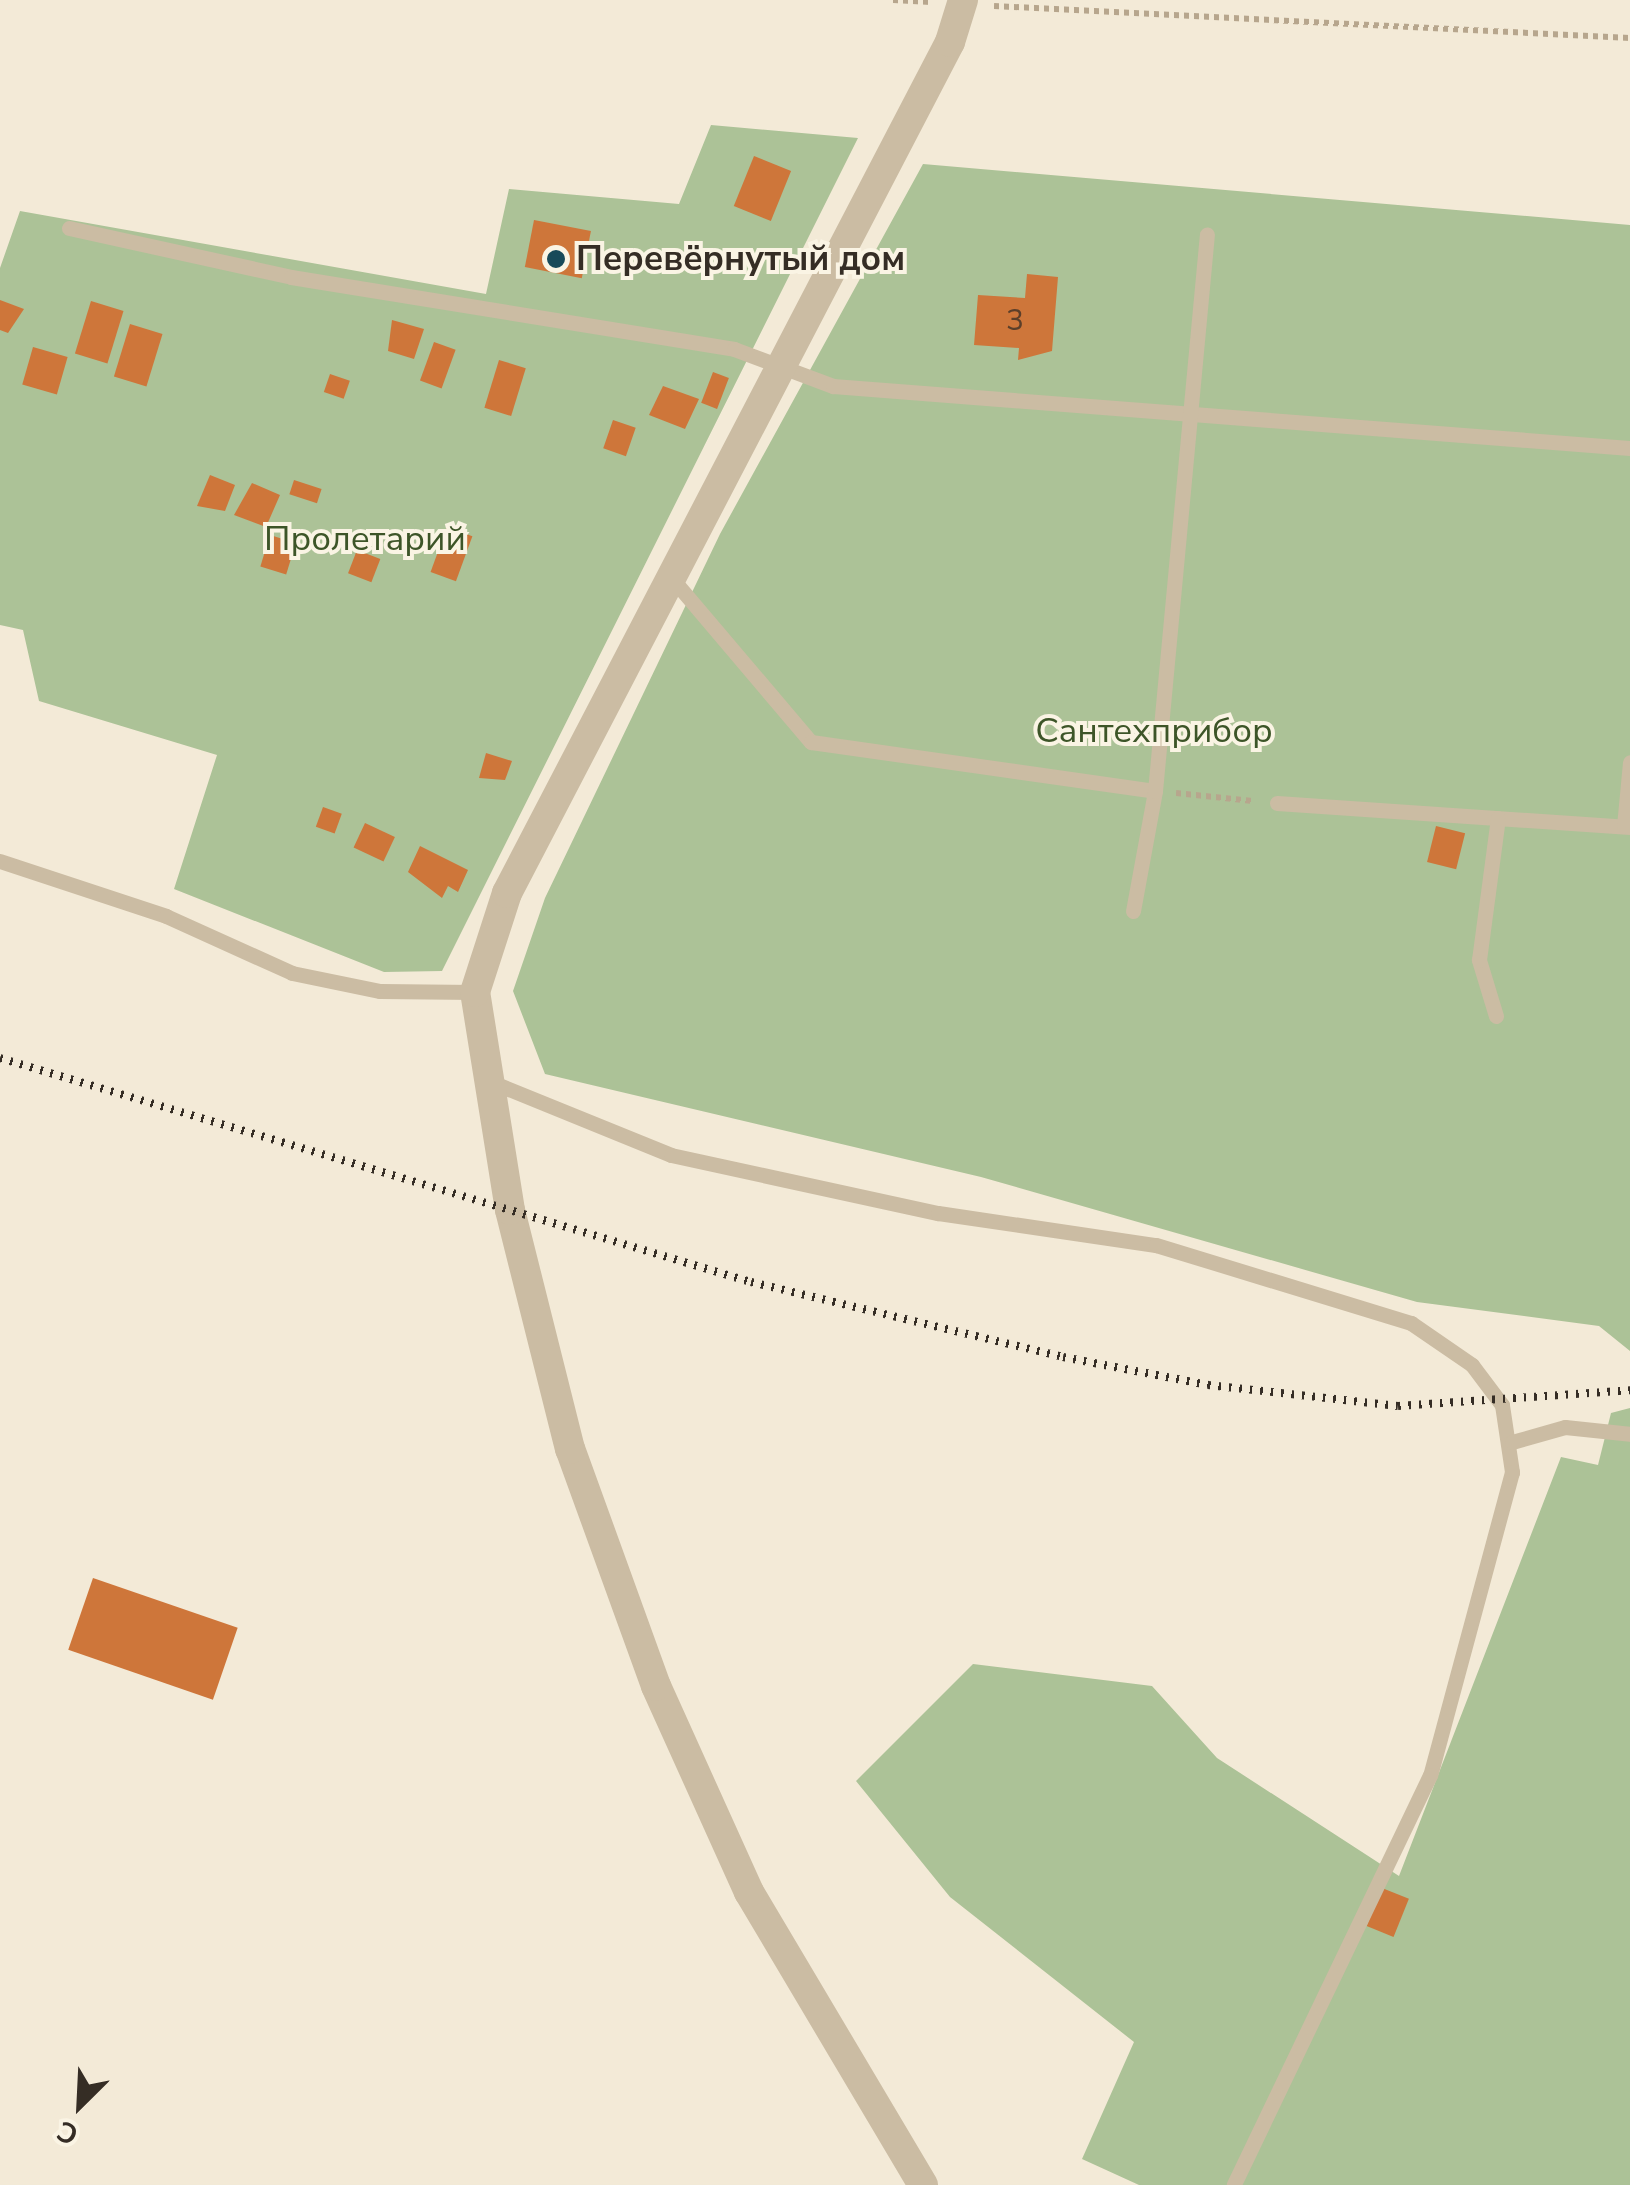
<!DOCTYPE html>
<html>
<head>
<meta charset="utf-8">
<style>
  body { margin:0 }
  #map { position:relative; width:1630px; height:2185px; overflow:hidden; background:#f3ead7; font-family:"Nunito Sans",sans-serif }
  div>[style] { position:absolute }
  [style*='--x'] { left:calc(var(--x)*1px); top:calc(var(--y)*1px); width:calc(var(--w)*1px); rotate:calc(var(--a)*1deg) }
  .green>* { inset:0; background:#acc297 }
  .building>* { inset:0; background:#ce763a; transform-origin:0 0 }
  .path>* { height:6px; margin-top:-3px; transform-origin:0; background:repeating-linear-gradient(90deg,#b7a68d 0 5px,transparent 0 10px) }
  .lane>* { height:15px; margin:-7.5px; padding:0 7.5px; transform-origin:7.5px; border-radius:7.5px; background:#cbbca3 }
  .street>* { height:30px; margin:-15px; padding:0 15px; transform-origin:15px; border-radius:15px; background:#cbbca3 }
  .rail>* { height:8px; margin-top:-4px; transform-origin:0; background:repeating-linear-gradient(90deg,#352d25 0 2.5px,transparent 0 10.5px) }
  .dots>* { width:28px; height:28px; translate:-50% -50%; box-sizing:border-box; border:5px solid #faf4e4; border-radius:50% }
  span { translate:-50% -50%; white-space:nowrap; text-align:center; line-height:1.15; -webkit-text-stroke:8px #faf4e4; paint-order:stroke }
  .number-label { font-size:30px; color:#5b3f2a }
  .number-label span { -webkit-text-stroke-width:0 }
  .poi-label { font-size:35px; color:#352d25; font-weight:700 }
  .left { translate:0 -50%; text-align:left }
  .park-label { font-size:35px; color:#3d5528 }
  .north { position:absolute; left:30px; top:2055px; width:100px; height:100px; -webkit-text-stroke:8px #faf4e4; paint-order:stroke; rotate:204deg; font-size:28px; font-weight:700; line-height:40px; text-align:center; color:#352d25 }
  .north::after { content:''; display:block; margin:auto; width:35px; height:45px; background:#352d25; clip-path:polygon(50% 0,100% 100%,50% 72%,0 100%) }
</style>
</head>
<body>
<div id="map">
  <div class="green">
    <i style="clip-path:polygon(711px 125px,858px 138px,442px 971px,384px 972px,174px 889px,217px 755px,39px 701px,23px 630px,0 625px,0 268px,20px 211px,486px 294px,509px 189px,679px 204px)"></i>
    <i style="clip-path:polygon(923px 164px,1630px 225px,1630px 1351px,1599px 1326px,1417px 1302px,981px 1177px,545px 1074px,513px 991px,545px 898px,720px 534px)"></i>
    <i style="clip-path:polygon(1630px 1408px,1630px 2185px,1139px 2185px,1082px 2159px,1134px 2042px,950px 1897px,856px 1781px,973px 1664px,1152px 1686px,1217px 1758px,1399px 1876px,1561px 1457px,1598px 1465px,1611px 1413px)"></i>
  </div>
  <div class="building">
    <i style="left:754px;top:156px;width:40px;height:54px;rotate:22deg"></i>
    <i style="left:534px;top:220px;width:58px;height:48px;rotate:11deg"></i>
    <i style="clip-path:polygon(1027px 274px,1058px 277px,1052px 351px,1018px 360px,1019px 348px,974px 345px,978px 295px,1025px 298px)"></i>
    <i style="clip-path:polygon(0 300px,24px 309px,8px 333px,0 330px)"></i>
    <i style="left:91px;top:301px;width:34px;height:55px;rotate:17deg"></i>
    <i style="clip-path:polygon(392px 320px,424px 329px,414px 359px,388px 351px)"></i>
    <i style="left:130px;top:324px;width:34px;height:55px;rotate:17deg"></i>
    <i style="left:434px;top:342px;width:23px;height:41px;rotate:20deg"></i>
    <i style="left:33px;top:347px;width:36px;height:39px;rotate:16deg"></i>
    <i style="left:499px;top:360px;width:28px;height:50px;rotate:17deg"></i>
    <i style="left:713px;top:372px;width:17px;height:33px;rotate:21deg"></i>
    <i style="left:330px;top:374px;width:21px;height:19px;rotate:19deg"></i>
    <i style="clip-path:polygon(663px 386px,699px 399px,685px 429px,649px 415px)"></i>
    <i style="left:613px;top:420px;width:24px;height:30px;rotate:19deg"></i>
    <i style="clip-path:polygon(210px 475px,235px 485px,225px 511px,197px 506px)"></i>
    <i style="left:294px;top:480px;width:29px;height:15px;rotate:18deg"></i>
    <i style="clip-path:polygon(252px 483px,280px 495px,266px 527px,234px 515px)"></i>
    <i style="left:447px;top:527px;width:27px;height:48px;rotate:20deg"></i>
    <i style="left:270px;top:535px;width:27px;height:33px;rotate:17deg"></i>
    <i style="left:357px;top:550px;width:25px;height:25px;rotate:21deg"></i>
    <i style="clip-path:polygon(486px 753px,512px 761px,505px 780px,479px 778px)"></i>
    <i style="left:323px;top:807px;width:20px;height:21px;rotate:20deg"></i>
    <i style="left:365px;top:823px;width:33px;height:27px;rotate:25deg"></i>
    <i style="left:1436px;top:826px;width:30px;height:37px;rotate:14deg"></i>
    <i style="clip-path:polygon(420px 846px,468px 870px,458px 892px,448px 886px,442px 898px,408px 872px)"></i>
    <i style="left:93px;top:1578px;width:153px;height:76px;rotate:19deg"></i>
    <i style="left:1382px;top:1888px;width:29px;height:41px;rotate:22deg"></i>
  </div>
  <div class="path">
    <i style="--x:893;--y:0;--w:38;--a:3"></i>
    <i style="--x:994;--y:6;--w:637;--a:2.88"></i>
    <i style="--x:1176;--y:793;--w:77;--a:5.9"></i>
  </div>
  <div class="lane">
    <i style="--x:69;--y:228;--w:227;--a:12.4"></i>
    <i style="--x:291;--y:277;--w:449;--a:9.2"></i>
    <i style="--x:734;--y:349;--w:106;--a:20.5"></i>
    <i style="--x:833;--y:386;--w:799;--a:4.45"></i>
    <i style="--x:670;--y:576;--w:218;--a:49.7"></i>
    <i style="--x:811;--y:742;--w:347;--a:8.1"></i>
    <i style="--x:1277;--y:803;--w:354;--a:3.9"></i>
    <i style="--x:1624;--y:826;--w:64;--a:-84.6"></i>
    <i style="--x:0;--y:861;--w:175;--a:18.3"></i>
    <i style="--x:166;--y:916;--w:138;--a:24.3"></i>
    <i style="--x:292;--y:973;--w:90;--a:11.6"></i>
    <i style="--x:380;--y:991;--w:95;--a:0.6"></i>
    <i style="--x:1133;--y:911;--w:122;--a:-79.6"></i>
    <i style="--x:1155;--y:791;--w:559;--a:-84.67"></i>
    <i style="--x:1496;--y:1016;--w:59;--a:-106.9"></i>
    <i style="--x:1479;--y:960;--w:143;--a:-82.4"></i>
    <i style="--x:489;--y:1081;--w:196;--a:22.1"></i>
    <i style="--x:671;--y:1155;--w:273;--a:12.3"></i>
    <i style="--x:938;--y:1213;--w:220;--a:8.4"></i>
    <i style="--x:1156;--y:1245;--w:267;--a:17"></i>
    <i style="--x:1411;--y:1323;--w:74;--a:34.5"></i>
    <i style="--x:1472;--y:1365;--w:50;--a:53.1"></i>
    <i style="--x:1502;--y:1405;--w:68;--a:81.5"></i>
    <i style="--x:1512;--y:1472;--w:314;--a:105.1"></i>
    <i style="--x:1430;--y:1775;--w:454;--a:115.6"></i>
    <i style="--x:1512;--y:1442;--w:55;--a:-15.8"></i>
    <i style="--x:1565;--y:1427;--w:65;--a:6.1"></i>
  </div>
  <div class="street">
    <i style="--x:923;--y:2185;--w:341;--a:-120.7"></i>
    <i style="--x:749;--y:1892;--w:226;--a:-114.3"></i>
    <i style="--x:656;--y:1686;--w:252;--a:-109.9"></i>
    <i style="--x:570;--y:1449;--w:246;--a:-104.1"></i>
    <i style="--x:510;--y:1210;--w:221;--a:-99.1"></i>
    <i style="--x:475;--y:992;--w:104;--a:-72.1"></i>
    <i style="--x:507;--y:893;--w:959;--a:-62.5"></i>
    <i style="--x:950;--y:42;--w:44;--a:-72.8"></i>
  </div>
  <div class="rail">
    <i style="--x:0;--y:1058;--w:784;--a:16.61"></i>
    <i style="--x:751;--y:1282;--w:321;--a:13.5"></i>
    <i style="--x:1063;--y:1357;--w:148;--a:10.9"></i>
    <i style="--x:1208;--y:1385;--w:191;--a:6.3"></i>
    <i style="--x:1398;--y:1406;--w:233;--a:-3.9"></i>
  </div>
  <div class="dots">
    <i style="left:556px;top:259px;background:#184a59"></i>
  </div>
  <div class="number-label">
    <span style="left:1015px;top:321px">3</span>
  </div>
  <div class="poi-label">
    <span class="left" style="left:576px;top:259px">Перевёрнутый дом</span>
  </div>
  <div class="park-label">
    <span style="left:365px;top:539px">Пролетарий</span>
    <span style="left:1154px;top:731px">Сантехприбор</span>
  </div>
  <div class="north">С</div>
</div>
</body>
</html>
